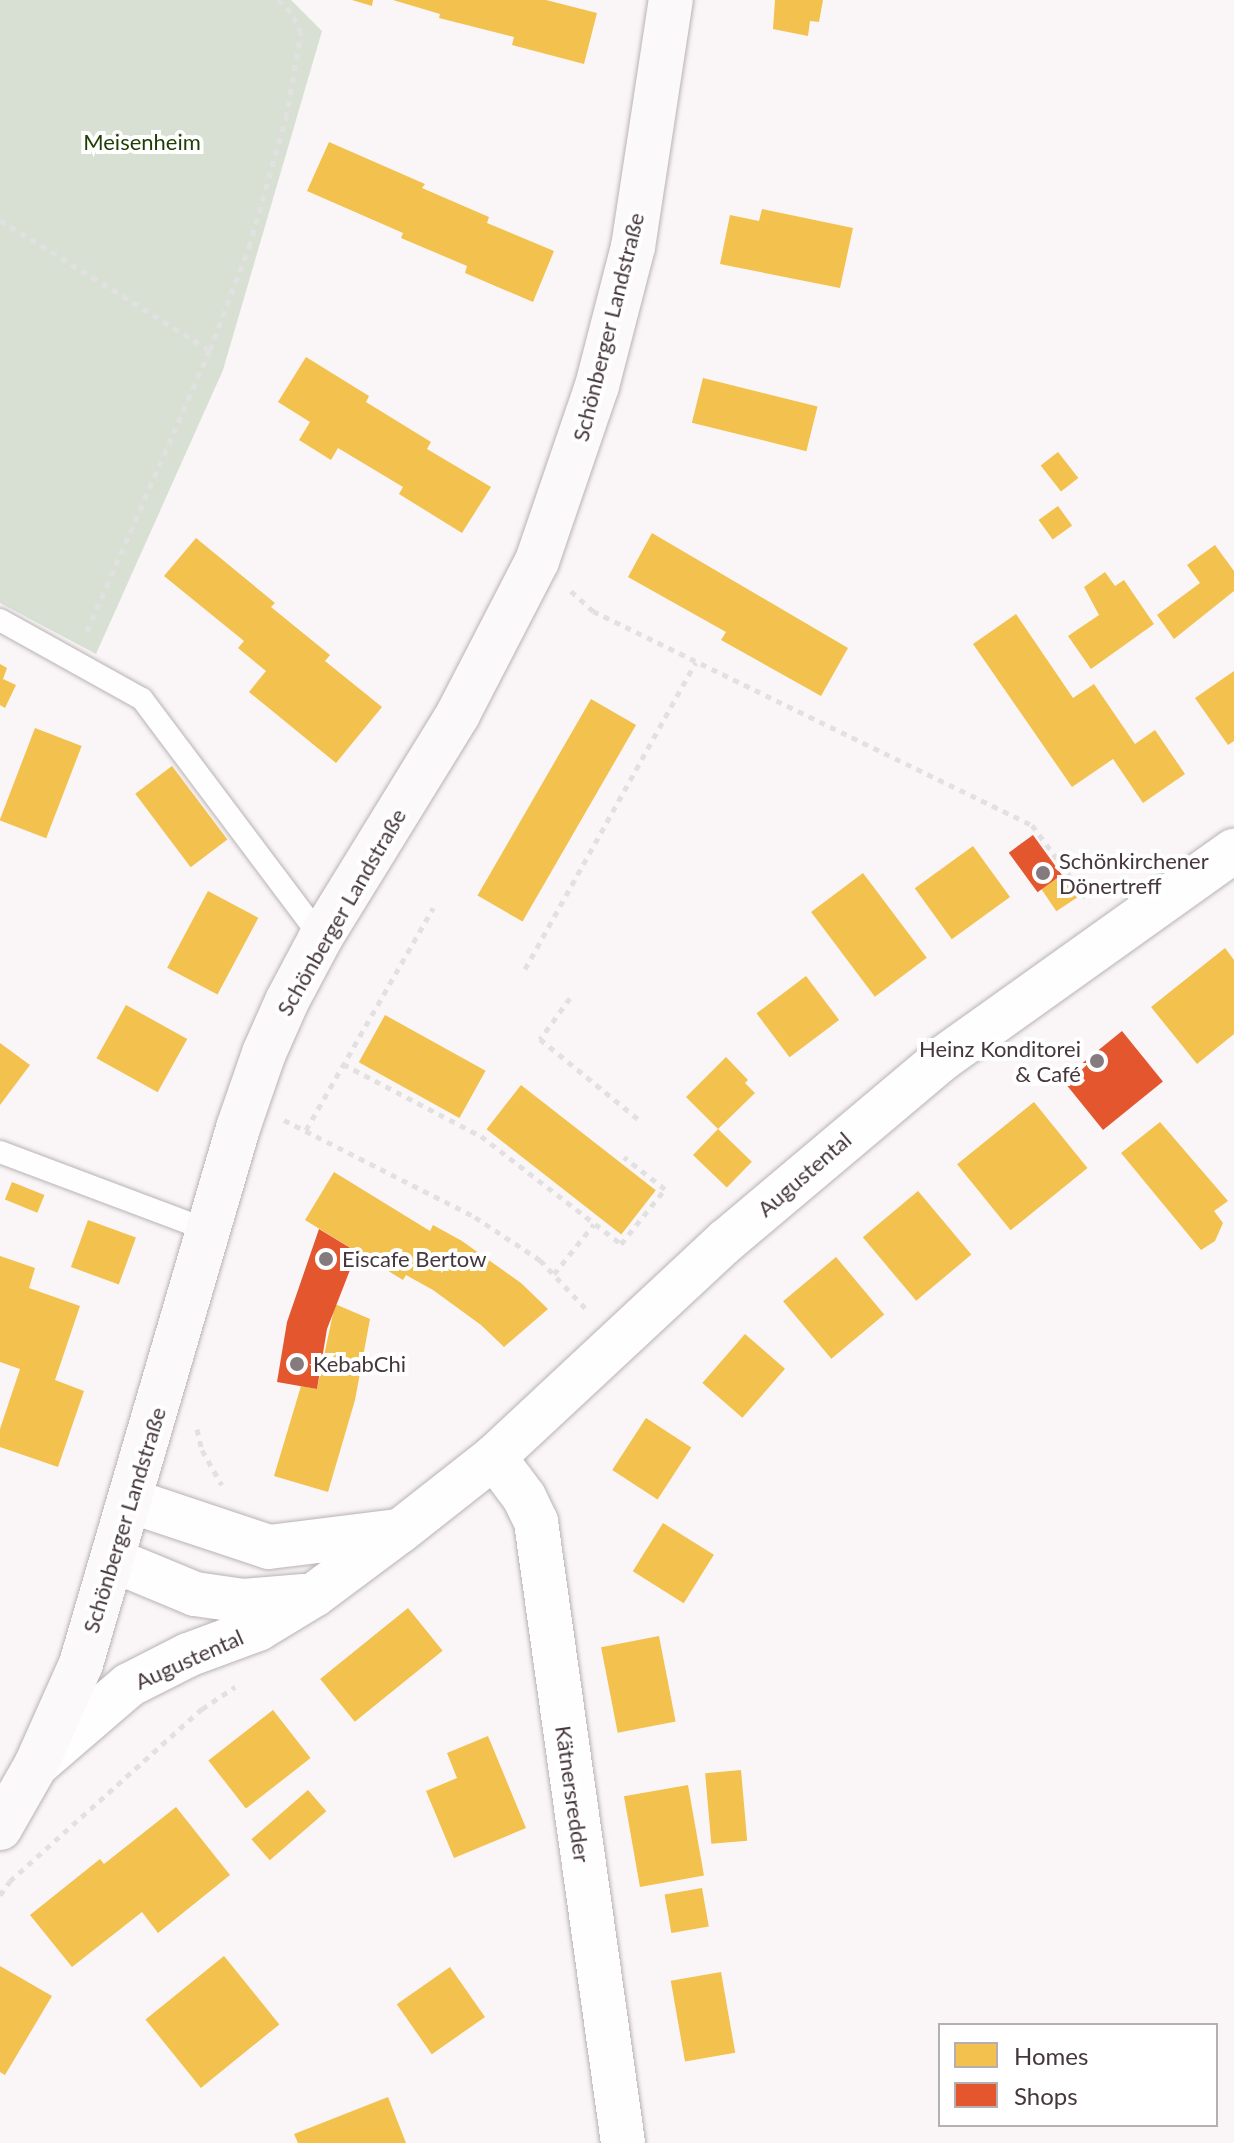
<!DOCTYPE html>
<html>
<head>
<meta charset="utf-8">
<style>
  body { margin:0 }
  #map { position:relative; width:1234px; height:2143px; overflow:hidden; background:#faf6f7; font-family:Lato,sans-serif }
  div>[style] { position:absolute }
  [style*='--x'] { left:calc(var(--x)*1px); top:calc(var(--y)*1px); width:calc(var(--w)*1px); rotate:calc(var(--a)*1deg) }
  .green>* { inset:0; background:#d8e0d3 }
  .homes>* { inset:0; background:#f2c14e; transform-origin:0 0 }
  .shops>* { inset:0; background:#e4572e; transform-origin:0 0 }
  .path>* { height:5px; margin-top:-2.5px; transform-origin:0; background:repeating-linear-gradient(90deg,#e2e1e1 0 6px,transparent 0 12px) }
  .roads { filter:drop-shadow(0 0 2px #bab2b4) drop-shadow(0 0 2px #bab2b4) }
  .service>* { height:22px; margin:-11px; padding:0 11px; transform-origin:11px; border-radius:11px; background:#fefefe }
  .minor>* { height:44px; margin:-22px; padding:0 22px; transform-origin:22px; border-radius:22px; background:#fefefe }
  .tertiary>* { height:44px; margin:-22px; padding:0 22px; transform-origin:22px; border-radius:22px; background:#fefefe }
  .secondary>* { height:44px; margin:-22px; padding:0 22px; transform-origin:22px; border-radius:22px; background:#fcf9fa }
  .dots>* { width:22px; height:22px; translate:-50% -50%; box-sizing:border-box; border:4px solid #fff; border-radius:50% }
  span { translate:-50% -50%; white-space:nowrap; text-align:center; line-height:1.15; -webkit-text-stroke:8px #fff; paint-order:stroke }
  .park-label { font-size:22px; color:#1e3e04 }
  .street-label { font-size:22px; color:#46373c }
  .poi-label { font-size:22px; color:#46373c }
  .left { translate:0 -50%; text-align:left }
  .right { translate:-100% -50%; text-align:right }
  .legend { position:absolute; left:938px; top:2023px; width:280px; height:104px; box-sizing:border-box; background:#fff; border:2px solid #b5afb1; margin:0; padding:10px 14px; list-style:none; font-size:24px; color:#46373c }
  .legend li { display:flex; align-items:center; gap:16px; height:40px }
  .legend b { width:40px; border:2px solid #b5afb1 }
</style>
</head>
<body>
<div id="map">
  <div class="green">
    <i style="clip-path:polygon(0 0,291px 0,322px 31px,223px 370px,96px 654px,0 603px)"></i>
  </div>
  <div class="homes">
    <i style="clip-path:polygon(352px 0,373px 0,372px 6px)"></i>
    <i style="clip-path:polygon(393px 0,546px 0,597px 13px,584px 64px,512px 45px,514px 37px,439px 18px,440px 14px)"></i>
    <i style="clip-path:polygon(775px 0,823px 0,819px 22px,810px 21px,808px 36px,773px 29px)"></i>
    <i style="clip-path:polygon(329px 142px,425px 184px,422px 188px,489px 217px,487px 223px,554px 251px,533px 302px,465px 273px,467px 266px,401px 238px,403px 233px,307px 191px)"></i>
    <i style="clip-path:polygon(762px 209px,853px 228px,840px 288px,720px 264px,730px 215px,759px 221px)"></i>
    <i style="clip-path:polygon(306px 357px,369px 396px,366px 402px,431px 442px,427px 449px,491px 487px,462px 533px,399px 494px,403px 487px,338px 448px,331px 460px,299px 440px,310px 422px,278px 402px)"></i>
    <i style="left:703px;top:378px;width:118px;height:46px;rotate:14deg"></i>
    <i style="left:1058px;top:452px;width:33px;height:22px;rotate:52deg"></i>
    <i style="left:1058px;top:506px;width:24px;height:24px;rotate:54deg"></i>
    <i style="clip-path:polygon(652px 533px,848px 648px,821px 696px,721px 640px,726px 632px,628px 577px)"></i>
    <i style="clip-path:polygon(196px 538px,275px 603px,271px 607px,330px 655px,325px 661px,382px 707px,336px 763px,249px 692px,266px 671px,238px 648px,244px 641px,164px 576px)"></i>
    <i style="clip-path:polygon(1215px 545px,1234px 571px,1234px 591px,1174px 639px,1157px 615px,1200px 583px,1187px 565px)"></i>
    <i style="clip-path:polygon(1105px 572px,1115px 586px,1124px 580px,1154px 624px,1091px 669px,1068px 636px,1099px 615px,1084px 587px)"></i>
    <i style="clip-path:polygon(1016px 614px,1073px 698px,1094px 684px,1135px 744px,1155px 730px,1185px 774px,1143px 803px,1113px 759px,1072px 787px,973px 644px)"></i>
    <i style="clip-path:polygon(0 664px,7px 668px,3px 679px,16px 685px,5px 708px,0 705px)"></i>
    <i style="clip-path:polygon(1234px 671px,1234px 741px,1228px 745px,1195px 698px)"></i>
    <i style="left:591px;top:699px;width:52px;height:227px;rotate:30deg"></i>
    <i style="left:35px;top:728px;width:50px;height:99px;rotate:21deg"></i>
    <i style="left:172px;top:766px;width:92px;height:46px;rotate:53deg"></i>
    <i style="left:973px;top:846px;width:63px;height:72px;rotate:54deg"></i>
    <i style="left:863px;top:873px;width:106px;height:65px;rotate:53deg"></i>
    <i style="left:1062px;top:875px;width:27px;height:25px;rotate:56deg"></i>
    <i style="left:208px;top:891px;width:57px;height:87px;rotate:28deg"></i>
    <i style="clip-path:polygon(1225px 948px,1234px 960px,1234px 1034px,1197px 1064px,1151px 1007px)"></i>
    <i style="left:806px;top:976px;width:55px;height:62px;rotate:53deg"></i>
    <i style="left:126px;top:1005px;width:70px;height:61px;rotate:29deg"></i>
    <i style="left:385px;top:1015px;width:115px;height:54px;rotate:29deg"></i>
    <i style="clip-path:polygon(0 1043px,30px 1065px,0 1105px)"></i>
    <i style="clip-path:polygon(726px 1057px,748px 1080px,745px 1083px,755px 1093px,718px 1129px,686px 1097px)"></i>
    <i style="left:521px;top:1085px;width:171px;height:56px;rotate:38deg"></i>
    <i style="left:1034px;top:1102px;width:85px;height:99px;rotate:51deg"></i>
    <i style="clip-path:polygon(1160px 1122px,1228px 1201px,1214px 1211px,1223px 1223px,1215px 1241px,1201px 1250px,1121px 1153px)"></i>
    <i style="left:718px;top:1129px;width:47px;height:36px;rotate:44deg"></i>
    <i style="clip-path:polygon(334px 1172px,430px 1231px,433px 1225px,462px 1241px,521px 1283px,548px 1309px,504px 1347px,481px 1325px,433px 1290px,406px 1275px,403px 1280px,305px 1220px)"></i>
    <i style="left:12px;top:1182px;width:35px;height:19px;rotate:22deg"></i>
    <i style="left:918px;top:1191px;width:83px;height:72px;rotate:50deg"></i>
    <i style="left:88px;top:1220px;width:51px;height:50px;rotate:20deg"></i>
    <i style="clip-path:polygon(0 1256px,35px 1268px,29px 1288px,80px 1306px,55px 1380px,84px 1391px,58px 1467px,0 1447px,0 1429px,20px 1369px,0 1362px)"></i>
    <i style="left:836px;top:1257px;width:75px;height:69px;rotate:50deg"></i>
    <i style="clip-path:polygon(335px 1304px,370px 1319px,355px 1400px,328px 1492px,274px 1476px,301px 1386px,317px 1389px)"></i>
    <i style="left:745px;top:1334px;width:53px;height:65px;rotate:41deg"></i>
    <i style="left:646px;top:1418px;width:54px;height:62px;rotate:33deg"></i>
    <i style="left:663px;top:1523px;width:60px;height:57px;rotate:32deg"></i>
    <i style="left:408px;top:1608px;width:55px;height:113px;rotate:51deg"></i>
    <i style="left:659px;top:1636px;width:87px;height:59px;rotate:79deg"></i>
    <i style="left:273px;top:1710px;width:61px;height:82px;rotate:52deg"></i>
    <i style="clip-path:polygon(488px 1736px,526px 1828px,454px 1858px,426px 1791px,457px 1778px,447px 1753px)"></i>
    <i style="left:741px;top:1770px;width:71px;height:36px;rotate:85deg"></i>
    <i style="left:688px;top:1785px;width:92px;height:65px;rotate:80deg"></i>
    <i style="left:308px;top:1790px;width:28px;height:75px;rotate:49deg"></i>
    <i style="clip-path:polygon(176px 1807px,230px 1875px,158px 1933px,142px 1912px,72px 1967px,30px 1915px,100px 1859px,104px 1864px)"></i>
    <i style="left:702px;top:1888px;width:39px;height:38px;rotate:80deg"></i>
    <i style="left:224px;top:1956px;width:88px;height:101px;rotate:51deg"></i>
    <i style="clip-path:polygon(0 1966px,52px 1996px,5px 2075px,0 2072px)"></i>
    <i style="left:450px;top:1967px;width:61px;height:65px;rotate:55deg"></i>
    <i style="left:721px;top:1972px;width:82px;height:51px;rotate:80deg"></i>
    <i style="clip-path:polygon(388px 2097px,406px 2143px,298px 2143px,294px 2134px)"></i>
  </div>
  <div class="shops">
    <i style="left:1033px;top:835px;width:49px;height:30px;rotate:54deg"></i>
    <i style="left:1122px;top:1031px;width:65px;height:77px;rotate:51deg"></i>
    <i style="clip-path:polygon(319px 1229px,357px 1252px,327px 1329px,317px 1389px,277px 1382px,287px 1322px)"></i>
  </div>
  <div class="path">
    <i style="--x:0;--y:220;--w:247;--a:31.8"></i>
    <i style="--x:571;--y:591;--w:30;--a:42"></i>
    <i style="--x:593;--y:611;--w:488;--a:26"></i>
    <i style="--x:1032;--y:825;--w:96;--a:53.5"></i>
    <i style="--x:87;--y:631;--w:307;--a:-66.4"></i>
    <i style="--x:210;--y:350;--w:110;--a:-69.3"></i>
    <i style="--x:249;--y:247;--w:134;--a:-74"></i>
    <i style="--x:286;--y:118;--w:86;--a:-80"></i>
    <i style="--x:301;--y:33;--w:23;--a:-115"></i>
    <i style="--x:291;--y:12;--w:18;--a:-137"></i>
    <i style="--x:525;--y:969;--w:351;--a:-60.9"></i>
    <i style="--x:570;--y:998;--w:51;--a:126.2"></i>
    <i style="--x:540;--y:1039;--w:127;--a:39.2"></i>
    <i style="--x:343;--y:1064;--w:156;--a:27.6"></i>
    <i style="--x:481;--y:1136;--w:177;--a:37.6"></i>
    <i style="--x:621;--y:1244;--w:70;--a:-51.3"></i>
    <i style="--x:665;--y:1189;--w:52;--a:-142"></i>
    <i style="--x:284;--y:1120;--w:214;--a:26.9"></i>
    <i style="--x:475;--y:1217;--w:78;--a:33.5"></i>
    <i style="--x:540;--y:1260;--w:70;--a:46.7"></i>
    <i style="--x:306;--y:1130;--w:256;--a:-60.2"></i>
    <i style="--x:554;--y:1274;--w:64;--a:-51.3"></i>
    <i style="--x:197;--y:1429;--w:22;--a:77"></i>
    <i style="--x:202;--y:1450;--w:40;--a:60.3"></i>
    <i style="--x:0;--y:1895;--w:17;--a:-54"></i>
    <i style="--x:10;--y:1881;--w:258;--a:-41.9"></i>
    <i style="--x:202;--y:1709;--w:40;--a:-34"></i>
  </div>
  <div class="roads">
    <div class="service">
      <i style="--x:0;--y:620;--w:162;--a:29.1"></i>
      <i style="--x:142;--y:699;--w:298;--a:53.1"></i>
      <i style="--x:0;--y:1152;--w:222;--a:20.6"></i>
    </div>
    <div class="minor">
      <i style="--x:494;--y:1457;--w:50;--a:53.1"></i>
      <i style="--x:524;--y:1497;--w:28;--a:64"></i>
      <i style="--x:536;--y:1522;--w:627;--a:82.02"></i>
    </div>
    <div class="tertiary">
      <i style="--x:131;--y:1501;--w:145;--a:18.4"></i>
      <i style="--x:269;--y:1547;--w:129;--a:-7.1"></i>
      <i style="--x:113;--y:1560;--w:89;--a:22.5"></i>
      <i style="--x:195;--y:1594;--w:49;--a:8.3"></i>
      <i style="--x:243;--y:1601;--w:61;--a:-4.7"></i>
      <i style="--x:36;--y:1765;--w:123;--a:-40.7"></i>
      <i style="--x:129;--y:1685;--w:66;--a:-27"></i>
      <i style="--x:188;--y:1655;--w:75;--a:-20.4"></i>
      <i style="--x:258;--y:1629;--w:66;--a:-31.3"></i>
      <i style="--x:314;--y:1595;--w:107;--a:-36.7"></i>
      <i style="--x:400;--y:1531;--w:120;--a:-38.2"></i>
      <i style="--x:494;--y:1457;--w:317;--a:-43"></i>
      <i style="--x:726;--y:1241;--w:282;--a:-40.1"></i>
      <i style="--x:942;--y:1059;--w:359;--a:-35.5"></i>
    </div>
    <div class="secondary">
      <i style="--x:0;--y:1828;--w:73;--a:-60.3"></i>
      <i style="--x:36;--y:1765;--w:111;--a:-66"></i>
      <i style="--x:81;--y:1664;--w:559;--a:-73.67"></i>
      <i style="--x:238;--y:1128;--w:79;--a:-70.9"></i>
      <i style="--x:264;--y:1053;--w:57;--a:-66.1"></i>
      <i style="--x:287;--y:1001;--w:72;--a:-62"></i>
      <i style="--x:321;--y:937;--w:262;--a:-58.4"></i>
      <i style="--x:458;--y:714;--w:172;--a:-62.7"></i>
      <i style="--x:537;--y:561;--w:185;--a:-71.1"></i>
      <i style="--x:597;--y:386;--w:144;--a:-75.5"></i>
      <i style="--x:633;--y:247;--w:250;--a:-81.3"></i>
    </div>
  </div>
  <div class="dots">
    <i style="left:1043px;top:873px;background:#857a7d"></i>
    <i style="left:1097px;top:1061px;background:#857a7d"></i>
    <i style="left:326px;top:1259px;background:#857a7d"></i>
    <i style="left:297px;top:1364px;background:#857a7d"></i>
  </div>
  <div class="park-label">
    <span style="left:142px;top:142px">Meisenheim</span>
  </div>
  <div class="street-label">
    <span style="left:608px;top:327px;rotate:-76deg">Schönberger Landstraße</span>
    <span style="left:341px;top:912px;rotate:-60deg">Schönberger Landstraße</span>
    <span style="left:804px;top:1174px;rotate:-41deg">Augustental</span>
    <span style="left:124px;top:1520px;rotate:-73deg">Schönberger Landstraße</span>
    <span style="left:189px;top:1659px;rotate:-24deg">Augustental</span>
    <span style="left:573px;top:1794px;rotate:82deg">Kätnersredder</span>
  </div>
  <div class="poi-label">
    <span class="left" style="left:1059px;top:873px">Schönkirchener<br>Dönertreff</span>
    <span class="right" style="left:1081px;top:1061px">Heinz Konditorei<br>&amp; Café</span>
    <span class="left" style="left:342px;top:1259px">Eiscafe Bertow</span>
    <span class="left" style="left:313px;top:1364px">KebabChi</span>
  </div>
  <ul class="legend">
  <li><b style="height:22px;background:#f2c14e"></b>Homes</li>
  <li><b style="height:22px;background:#e4572e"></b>Shops</li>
  </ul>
</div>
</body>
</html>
